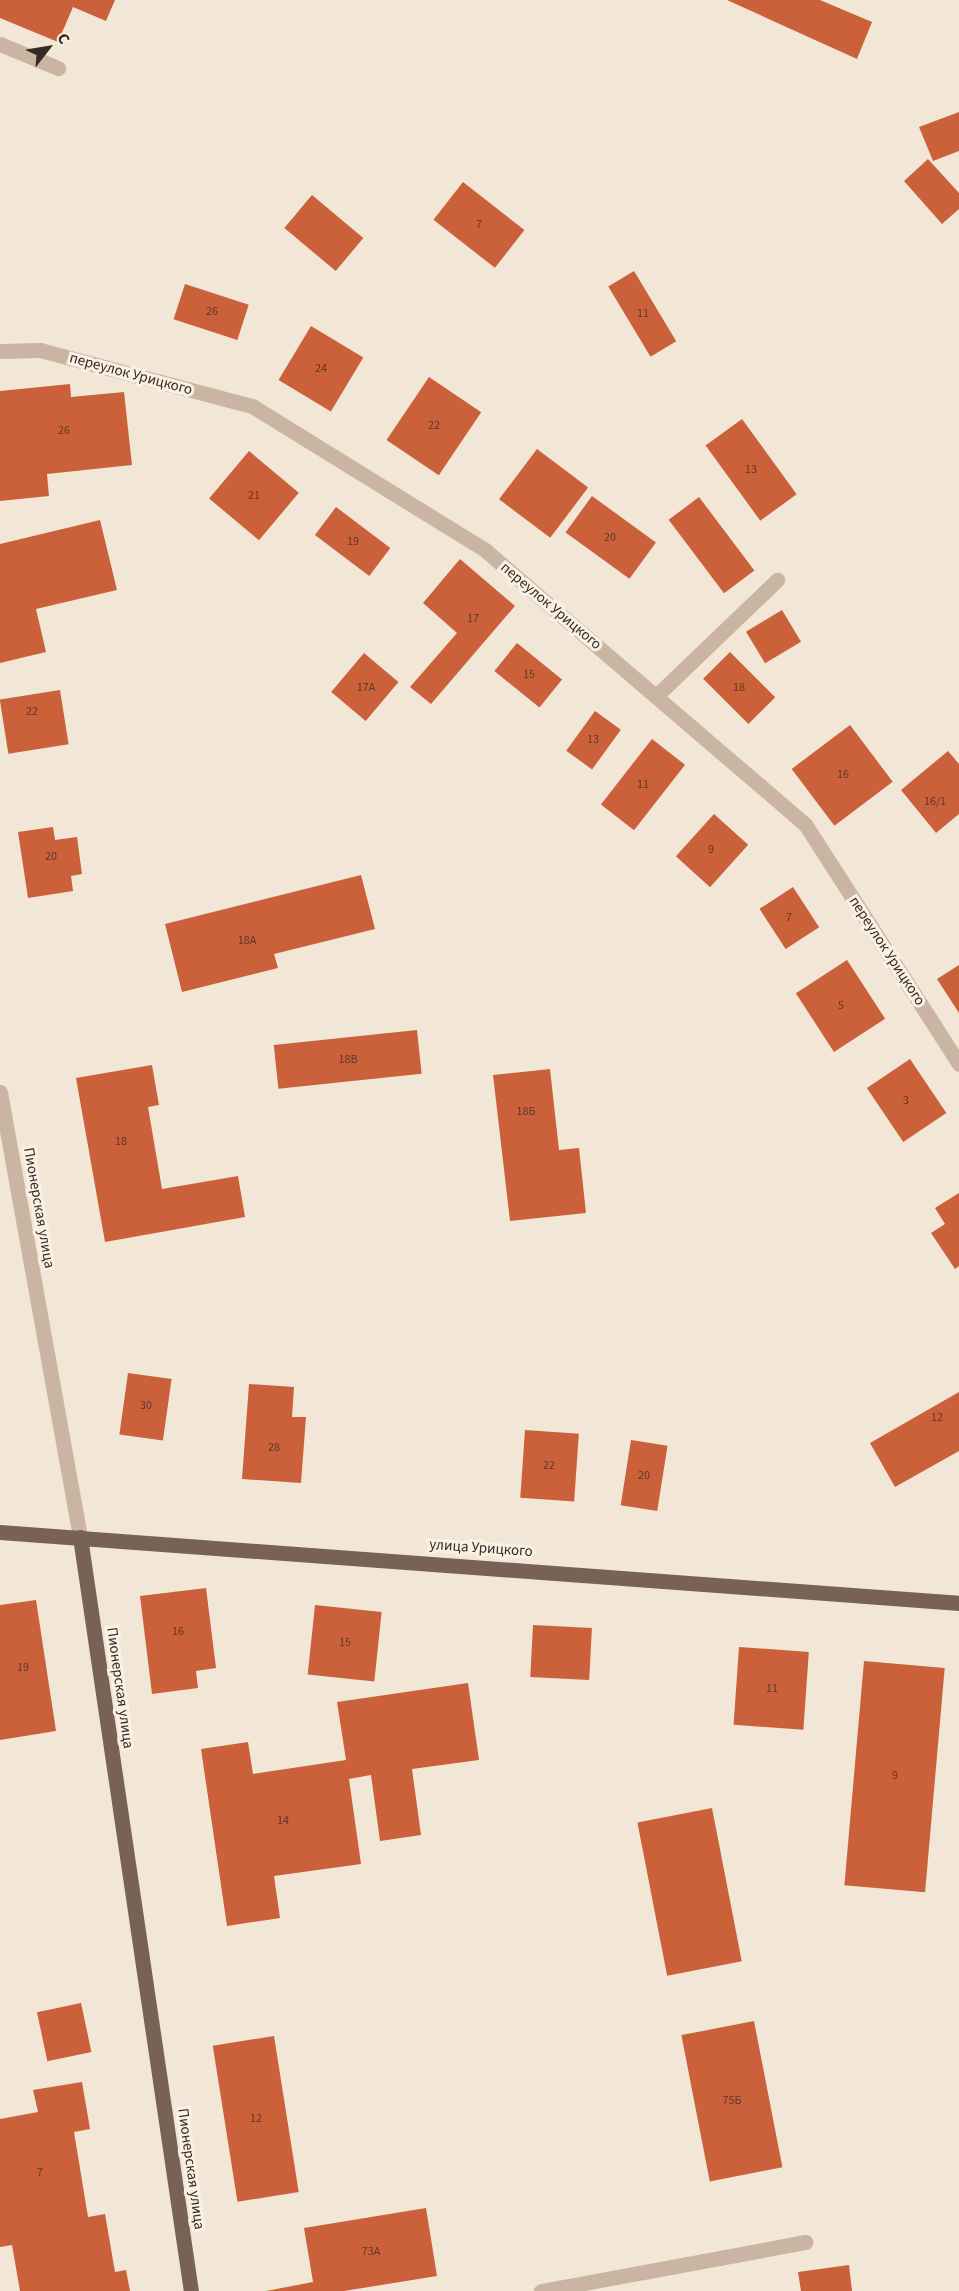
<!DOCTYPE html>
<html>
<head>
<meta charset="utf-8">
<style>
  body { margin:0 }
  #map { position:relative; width:959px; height:2291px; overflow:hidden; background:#f2e6d7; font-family:"Source Sans 3",sans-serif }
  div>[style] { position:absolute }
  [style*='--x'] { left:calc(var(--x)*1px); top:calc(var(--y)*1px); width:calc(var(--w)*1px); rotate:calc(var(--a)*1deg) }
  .building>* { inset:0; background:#cb613b; transform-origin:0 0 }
  .service>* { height:15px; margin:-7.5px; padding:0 7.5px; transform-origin:7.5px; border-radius:7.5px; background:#cab5a3 }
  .minor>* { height:15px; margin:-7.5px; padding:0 7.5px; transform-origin:7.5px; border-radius:7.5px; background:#cab5a3 }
  .primary>* { height:15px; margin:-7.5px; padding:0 7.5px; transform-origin:7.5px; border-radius:7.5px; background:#786155 }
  span { translate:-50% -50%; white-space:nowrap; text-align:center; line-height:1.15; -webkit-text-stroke:6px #faf0e3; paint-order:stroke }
  .number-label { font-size:12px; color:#5a382a }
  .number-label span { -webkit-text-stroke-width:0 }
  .street-label { font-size:15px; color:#352a25 }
  .north { position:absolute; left:18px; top:18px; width:60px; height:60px; -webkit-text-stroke:4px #faf0e3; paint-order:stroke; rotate:59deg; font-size:16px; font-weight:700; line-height:24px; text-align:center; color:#352a25 }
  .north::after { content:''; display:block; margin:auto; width:21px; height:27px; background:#352a25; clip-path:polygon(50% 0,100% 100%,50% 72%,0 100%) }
</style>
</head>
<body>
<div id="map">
  <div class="building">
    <i style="clip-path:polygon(0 0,115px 0,106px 21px,73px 7px,58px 42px,0 18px)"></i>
    <i style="clip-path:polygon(727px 0,820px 0,872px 22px,857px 59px)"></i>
    <i style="clip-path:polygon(959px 112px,959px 151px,933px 161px,919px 127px)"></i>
    <i style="clip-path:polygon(928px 159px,959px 193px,959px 209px,942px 224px,904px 181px)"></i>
    <i style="left:463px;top:182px;width:78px;height:48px;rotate:38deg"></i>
    <i style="left:312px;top:195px;width:67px;height:43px;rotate:40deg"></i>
    <i style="left:634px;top:271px;width:82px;height:30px;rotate:59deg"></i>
    <i style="left:185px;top:284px;width:67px;height:37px;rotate:18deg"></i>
    <i style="left:311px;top:326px;width:61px;height:63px;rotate:31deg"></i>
    <i style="left:429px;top:377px;width:63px;height:76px;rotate:34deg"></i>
    <i style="clip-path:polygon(70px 384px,71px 397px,124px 392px,132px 465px,47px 474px,49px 496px,0 501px,0 391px)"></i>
    <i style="left:742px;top:419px;width:93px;height:45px;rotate:54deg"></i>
    <i style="left:537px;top:449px;width:64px;height:63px;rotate:37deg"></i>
    <i style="left:249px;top:451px;width:65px;height:62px;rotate:40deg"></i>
    <i style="left:592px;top:496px;width:79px;height:45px;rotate:36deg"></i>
    <i style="left:699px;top:497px;width:92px;height:38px;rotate:53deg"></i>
    <i style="left:336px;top:507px;width:68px;height:35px;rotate:37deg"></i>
    <i style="clip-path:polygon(100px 520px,117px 590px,36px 609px,46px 652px,0 663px,0 544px)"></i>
    <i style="clip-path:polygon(460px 559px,515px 606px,431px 704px,410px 687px,457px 633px,423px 603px)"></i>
    <i style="left:782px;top:610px;width:37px;height:42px;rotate:59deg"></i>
    <i style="left:517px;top:643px;width:58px;height:36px;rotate:39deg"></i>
    <i style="left:730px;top:652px;width:64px;height:38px;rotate:45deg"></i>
    <i style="left:364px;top:653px;width:45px;height:51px;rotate:40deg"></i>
    <i style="left:60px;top:690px;width:55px;height:61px;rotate:81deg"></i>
    <i style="left:595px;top:711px;width:32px;height:49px;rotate:36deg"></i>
    <i style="left:850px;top:725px;width:71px;height:73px;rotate:53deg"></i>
    <i style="left:652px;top:739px;width:42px;height:83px;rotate:38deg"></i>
    <i style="clip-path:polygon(948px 751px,959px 764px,959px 814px,936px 833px,901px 790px)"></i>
    <i style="left:714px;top:814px;width:46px;height:57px;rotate:42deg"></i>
    <i style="clip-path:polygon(53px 827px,55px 840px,77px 837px,82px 874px,71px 876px,73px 891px,28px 898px,18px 832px)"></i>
    <i style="clip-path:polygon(361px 875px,375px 929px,274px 954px,278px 968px,182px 992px,165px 924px)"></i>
    <i style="left:793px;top:887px;width:48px;height:40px;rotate:57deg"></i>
    <i style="left:847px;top:960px;width:70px;height:61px;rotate:57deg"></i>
    <i style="clip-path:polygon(959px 965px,959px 1013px,937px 979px)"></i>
    <i style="left:417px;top:1030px;width:44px;height:144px;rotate:84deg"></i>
    <i style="left:910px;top:1059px;width:65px;height:52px;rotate:56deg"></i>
    <i style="clip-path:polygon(152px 1065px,159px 1105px,148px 1107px,162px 1189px,238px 1176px,245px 1217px,105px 1242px,76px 1078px)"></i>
    <i style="clip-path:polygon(550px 1069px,559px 1150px,579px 1148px,586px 1213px,510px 1221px,493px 1075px)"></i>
    <i style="clip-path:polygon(959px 1193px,959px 1266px,955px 1269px,931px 1233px,945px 1224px,935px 1208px)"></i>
    <i style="left:128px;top:1373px;width:44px;height:62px;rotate:8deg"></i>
    <i style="clip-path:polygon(249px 1384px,294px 1387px,292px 1417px,306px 1417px,301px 1483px,242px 1479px)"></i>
    <i style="clip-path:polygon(959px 1392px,959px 1451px,895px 1487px,870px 1443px)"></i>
    <i style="left:525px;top:1430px;width:54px;height:68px;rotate:4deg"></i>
    <i style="left:631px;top:1440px;width:37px;height:66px;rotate:9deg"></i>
    <i style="clip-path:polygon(206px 1588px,216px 1668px,196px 1671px,198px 1688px,152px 1694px,140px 1596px)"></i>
    <i style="clip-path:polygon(36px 1600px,56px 1731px,0 1740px,0 1605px)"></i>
    <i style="left:315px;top:1605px;width:67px;height:70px;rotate:6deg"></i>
    <i style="left:533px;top:1625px;width:59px;height:52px;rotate:3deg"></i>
    <i style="left:739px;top:1647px;width:70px;height:78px;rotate:4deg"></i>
    <i style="left:864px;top:1661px;width:81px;height:225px;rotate:5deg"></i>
    <i style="clip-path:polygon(468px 1683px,479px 1760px,412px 1769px,421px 1835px,380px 1841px,371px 1775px,349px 1779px,361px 1864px,274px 1876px,280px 1918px,227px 1926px,201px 1749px,248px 1742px,253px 1774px,346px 1760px,337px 1702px)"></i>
    <i style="left:712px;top:1808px;width:156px;height:76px;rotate:79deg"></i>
    <i style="left:81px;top:2003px;width:50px;height:45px;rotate:78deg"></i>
    <i style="left:754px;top:2021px;width:149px;height:74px;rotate:79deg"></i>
    <i style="left:274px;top:2036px;width:158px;height:62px;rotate:81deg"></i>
    <i style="clip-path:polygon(82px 2082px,90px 2129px,74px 2132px,88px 2217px,105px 2214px,115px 2272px,126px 2270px,130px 2291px,20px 2291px,12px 2245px,0 2247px,0 2119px,38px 2112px,33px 2090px)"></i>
    <i style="clip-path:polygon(426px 2208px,437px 2276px,344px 2291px,266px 2291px,313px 2282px,304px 2228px)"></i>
    <i style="clip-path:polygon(849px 2265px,852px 2291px,801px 2291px,798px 2272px)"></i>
  </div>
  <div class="service">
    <i style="--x:0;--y:44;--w:63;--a:22.5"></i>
    <i style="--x:656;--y:696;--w:168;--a:-43.8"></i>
    <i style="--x:541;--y:2291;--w:269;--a:-10.5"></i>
  </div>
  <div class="minor">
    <i style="--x:0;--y:351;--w:40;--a:-1.4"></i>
    <i style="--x:40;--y:350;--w:219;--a:14.8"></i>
    <i style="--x:252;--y:406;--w:274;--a:31.7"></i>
    <i style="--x:485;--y:550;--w:421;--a:40.6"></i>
    <i style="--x:805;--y:824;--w:285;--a:57.3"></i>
    <i style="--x:0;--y:1092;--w:452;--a:79.8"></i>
  </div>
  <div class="primary">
    <i style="--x:0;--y:1532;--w:962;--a:4.23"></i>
    <i style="--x:80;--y:1537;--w:762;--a:81.63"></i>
  </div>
  <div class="number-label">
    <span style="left:479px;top:225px">7</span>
    <span style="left:212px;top:312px">26</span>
    <span style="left:643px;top:314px">11</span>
    <span style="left:321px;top:369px">24</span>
    <span style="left:434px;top:426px">22</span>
    <span style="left:64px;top:431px">26</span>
    <span style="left:751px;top:470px">13</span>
    <span style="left:254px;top:496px">21</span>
    <span style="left:610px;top:538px">20</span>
    <span style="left:353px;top:542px">19</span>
    <span style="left:473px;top:619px">17</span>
    <span style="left:529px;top:675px">15</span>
    <span style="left:366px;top:688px">17А</span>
    <span style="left:739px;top:688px">18</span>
    <span style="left:32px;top:712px">22</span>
    <span style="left:593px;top:740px">13</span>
    <span style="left:843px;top:775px">16</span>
    <span style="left:643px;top:785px">11</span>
    <span style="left:935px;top:802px">16/1</span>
    <span style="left:711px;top:850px">9</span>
    <span style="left:51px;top:857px">20</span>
    <span style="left:789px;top:918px">7</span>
    <span style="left:247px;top:941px">18А</span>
    <span style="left:841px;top:1006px">5</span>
    <span style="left:348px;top:1060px">18В</span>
    <span style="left:906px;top:1101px">3</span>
    <span style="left:526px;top:1112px">18Б</span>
    <span style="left:121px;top:1142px">18</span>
    <span style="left:146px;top:1406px">30</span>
    <span style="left:937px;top:1418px">12</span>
    <span style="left:274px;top:1448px">28</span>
    <span style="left:549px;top:1466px">22</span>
    <span style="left:644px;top:1476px">20</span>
    <span style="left:178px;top:1632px">16</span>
    <span style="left:345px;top:1643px">15</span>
    <span style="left:23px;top:1668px">19</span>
    <span style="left:772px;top:1689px">11</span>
    <span style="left:895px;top:1776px">9</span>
    <span style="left:283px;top:1821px">14</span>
    <span style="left:732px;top:2101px">75Б</span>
    <span style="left:256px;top:2119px">12</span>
    <span style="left:40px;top:2173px">7</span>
    <span style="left:371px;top:2252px">73А</span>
  </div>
  <div class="street-label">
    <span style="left:131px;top:374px;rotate:15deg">переулок Урицкого</span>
    <span style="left:551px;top:606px;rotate:40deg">переулок Урицкого</span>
    <span style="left:887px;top:951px;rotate:57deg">переулок Урицкого</span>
    <span style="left:39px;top:1208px;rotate:80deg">Пионерская улица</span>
    <span style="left:481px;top:1548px;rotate:4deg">улица Урицкого</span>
    <span style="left:120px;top:1688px;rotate:82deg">Пионерская улица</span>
    <span style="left:191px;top:2169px;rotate:82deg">Пионерская улица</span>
  </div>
  <div class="north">С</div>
</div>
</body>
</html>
